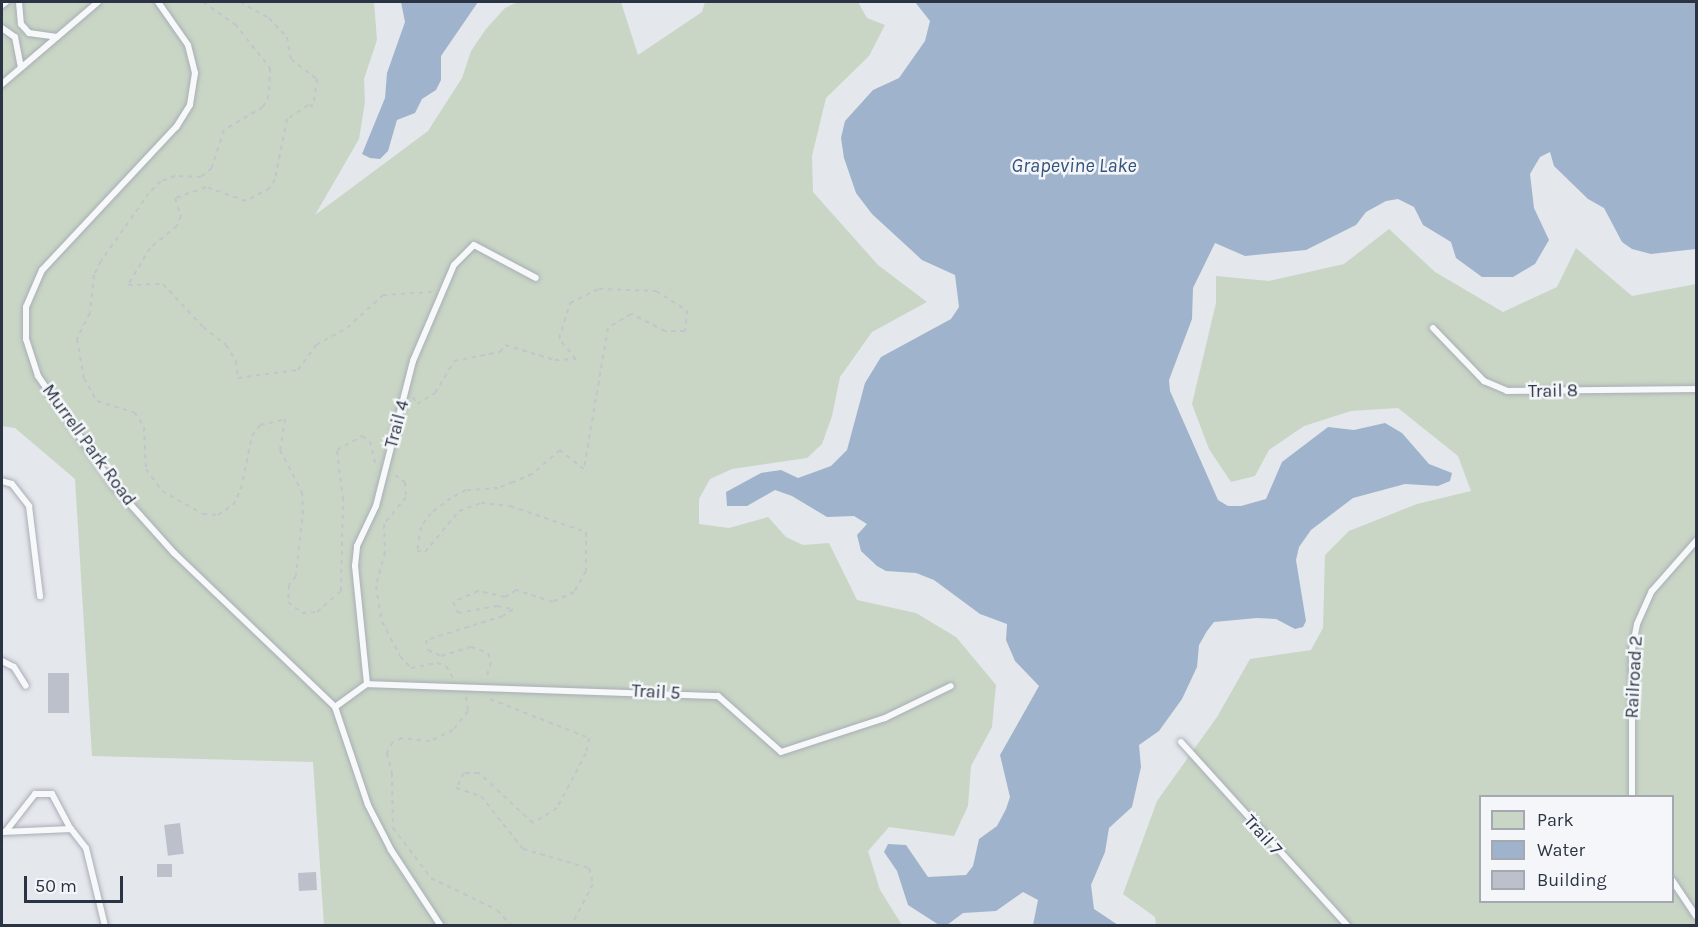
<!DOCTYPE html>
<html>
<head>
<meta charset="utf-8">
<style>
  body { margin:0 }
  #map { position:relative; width:1698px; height:927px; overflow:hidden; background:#e4e7ec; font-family:Karla,sans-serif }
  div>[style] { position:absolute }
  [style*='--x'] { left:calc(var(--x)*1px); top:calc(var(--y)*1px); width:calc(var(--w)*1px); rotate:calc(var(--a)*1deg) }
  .green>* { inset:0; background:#c9d6c5 }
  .water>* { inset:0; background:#9fb4cc }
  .building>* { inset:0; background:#bbc0ca; transform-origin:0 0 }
  .path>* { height:2px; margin-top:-1px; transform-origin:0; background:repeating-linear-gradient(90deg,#c2c5cb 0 4.5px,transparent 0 9px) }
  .roads { filter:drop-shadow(0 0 2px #a9aeb7) drop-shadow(0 0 2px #a9aeb7) }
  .service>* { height:6px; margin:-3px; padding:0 3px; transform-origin:3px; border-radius:3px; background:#f7f8fa }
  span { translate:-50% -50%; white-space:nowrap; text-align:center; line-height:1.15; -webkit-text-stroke:5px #f4f6f9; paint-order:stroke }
  .street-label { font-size:18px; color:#2b3445 }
  .water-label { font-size:20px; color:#34527a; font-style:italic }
  .frame { position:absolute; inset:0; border:3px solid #2b3445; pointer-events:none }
  .legend { position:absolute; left:1479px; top:795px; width:195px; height:108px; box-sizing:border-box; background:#f4f6f9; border:2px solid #a4a8b1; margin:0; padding:8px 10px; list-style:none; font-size:18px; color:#2b3445 }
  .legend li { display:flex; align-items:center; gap:12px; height:30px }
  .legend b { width:30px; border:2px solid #a4a8b1 }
  .scale { position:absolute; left:24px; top:876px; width:99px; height:27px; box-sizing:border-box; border:3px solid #2b3445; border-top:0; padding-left:8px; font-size:18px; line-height:21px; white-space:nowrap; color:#2b3445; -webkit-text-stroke:4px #f4f6f9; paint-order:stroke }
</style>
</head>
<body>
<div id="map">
  <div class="green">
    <i style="clip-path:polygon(2px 2px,374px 2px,377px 40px,364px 79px,365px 102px,359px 139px,315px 215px,428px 131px,462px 78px,471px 51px,486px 29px,505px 8px,518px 2px,621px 2px,638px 55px,702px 12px,705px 2px,858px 2px,867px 18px,885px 25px,869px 56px,826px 98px,812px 156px,813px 192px,878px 265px,927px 302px,872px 332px,840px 377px,832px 416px,822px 444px,807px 458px,732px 469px,710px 479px,699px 499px,699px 524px,729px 528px,768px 517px,786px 537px,803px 545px,829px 543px,857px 600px,916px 613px,956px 637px,996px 685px,992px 727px,971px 766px,968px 806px,954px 836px,889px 827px,868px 851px,880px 890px,902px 925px,324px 925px,313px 762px,92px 756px,75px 479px,15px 428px,2px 426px)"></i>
    <i style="clip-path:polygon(evenodd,1389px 229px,1435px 272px,1503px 312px,1557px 287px,1576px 248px,1632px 296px,1696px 284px,1696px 925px,1156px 925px,1155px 917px,1123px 894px,1157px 801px,1217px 717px,1250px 659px,1311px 650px,1323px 628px,1325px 555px,1349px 531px,1417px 504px,1471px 491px,1458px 456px,1398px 408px,1351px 411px,1304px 426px,1269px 450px,1255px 476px,1231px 482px,1209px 449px,1192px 404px,1216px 303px,1216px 276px,1269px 281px,1344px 264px,1389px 229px,1480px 796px,1672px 796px,1672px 902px,1480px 902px,1480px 796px)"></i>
  </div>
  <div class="water">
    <i style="clip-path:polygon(401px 2px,478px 2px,441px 56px,441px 80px,436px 90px,422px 99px,415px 113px,397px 120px,388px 151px,380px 159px,370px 158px,362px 154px,385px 98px,387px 73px,405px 22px)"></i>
    <i style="clip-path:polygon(915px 2px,1696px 2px,1696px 249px,1651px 254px,1632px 249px,1622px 242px,1604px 208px,1588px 199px,1554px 166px,1550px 152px,1540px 157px,1530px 174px,1534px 208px,1549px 240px,1535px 264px,1513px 277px,1482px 277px,1456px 258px,1451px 242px,1423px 225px,1414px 207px,1398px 199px,1386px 201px,1366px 212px,1356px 225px,1306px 250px,1245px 256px,1215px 243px,1193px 288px,1192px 319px,1169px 380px,1170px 391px,1218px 500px,1228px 506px,1241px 506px,1266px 499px,1282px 462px,1328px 427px,1354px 430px,1385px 423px,1402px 433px,1429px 464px,1452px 473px,1450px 481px,1438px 486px,1405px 484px,1353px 498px,1311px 530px,1299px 547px,1296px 560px,1306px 621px,1303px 627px,1295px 629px,1276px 619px,1257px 618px,1214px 622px,1207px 631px,1199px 645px,1197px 667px,1182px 699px,1159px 731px,1139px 745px,1141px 767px,1132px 807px,1109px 828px,1105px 852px,1091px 885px,1094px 909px,1118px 925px,1033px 925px,1038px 900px,1023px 892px,996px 911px,963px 913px,947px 925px,939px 925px,908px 905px,897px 871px,884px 852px,888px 844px,906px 845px,928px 877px,966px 875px,973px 866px,979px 839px,997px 826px,1006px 809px,1010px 797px,1000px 755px,1039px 686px,1015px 661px,1006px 640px,1007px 624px,980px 614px,934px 580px,916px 573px,886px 571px,877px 566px,861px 551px,857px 535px,867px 524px,854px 516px,827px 517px,792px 496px,775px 490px,747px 506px,727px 506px,726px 492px,761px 473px,781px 470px,798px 478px,831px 466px,847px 450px,865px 383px,881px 357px,951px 319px,959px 307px,955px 275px,922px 260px,872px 214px,856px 193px,844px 158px,841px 138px,845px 121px,873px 90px,899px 78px,925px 41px,930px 21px)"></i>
  </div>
  <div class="building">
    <i style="left:48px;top:673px;width:21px;height:40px"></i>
    <i style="left:180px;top:823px;width:31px;height:16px;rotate:83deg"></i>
    <i style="left:157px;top:864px;width:15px;height:13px"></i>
    <i style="left:316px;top:872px;width:18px;height:18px;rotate:87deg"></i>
  </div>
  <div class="path">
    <i style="--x:203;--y:2;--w:39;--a:35"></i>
    <i style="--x:235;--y:24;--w:56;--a:51.5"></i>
    <i style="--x:270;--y:68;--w:27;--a:92"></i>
    <i style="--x:269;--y:95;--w:13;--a:117"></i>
    <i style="--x:263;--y:107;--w:45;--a:149.5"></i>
    <i style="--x:224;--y:130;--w:40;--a:108"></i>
    <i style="--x:212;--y:168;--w:14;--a:141"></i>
    <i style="--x:201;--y:177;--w:26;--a:-178"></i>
    <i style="--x:175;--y:176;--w:15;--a:160"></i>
    <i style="--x:161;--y:181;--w:17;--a:135"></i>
    <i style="--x:149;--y:193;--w:83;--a:125.2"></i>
    <i style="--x:101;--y:261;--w:16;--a:117"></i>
    <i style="--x:94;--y:275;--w:38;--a:96"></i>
    <i style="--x:90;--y:313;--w:29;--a:117"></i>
    <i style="--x:77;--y:339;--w:40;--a:80"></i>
    <i style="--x:84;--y:378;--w:26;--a:61"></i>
    <i style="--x:97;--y:401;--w:39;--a:17"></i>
    <i style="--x:134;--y:412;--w:18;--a:56"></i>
    <i style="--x:144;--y:427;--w:42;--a:87.3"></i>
    <i style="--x:146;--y:469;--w:27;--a:54"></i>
    <i style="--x:162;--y:491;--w:47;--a:29.3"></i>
    <i style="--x:203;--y:514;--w:15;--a:4"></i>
    <i style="--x:218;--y:515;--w:18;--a:-34"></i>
    <i style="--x:233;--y:505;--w:18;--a:-63"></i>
    <i style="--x:241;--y:489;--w:54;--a:-78.3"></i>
    <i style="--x:252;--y:436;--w:14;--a:-54"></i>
    <i style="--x:260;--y:425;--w:26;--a:-13"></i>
    <i style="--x:285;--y:419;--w:31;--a:99"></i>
    <i style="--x:280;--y:450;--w:47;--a:62.4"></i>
    <i style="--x:302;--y:492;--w:18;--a:87"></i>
    <i style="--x:303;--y:510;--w:66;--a:96.1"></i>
    <i style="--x:296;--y:576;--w:11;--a:128"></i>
    <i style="--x:289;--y:585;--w:17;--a:93"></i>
    <i style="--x:288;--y:602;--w:18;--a:38"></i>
    <i style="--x:302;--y:613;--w:15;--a:-4"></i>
    <i style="--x:317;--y:612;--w:32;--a:-41"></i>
    <i style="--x:341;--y:591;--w:91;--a:-88.7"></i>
    <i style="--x:343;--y:500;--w:50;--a:-96.8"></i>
    <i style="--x:337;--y:450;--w:29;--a:-29"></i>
    <i style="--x:362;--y:436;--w:9;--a:32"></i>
    <i style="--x:370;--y:441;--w:26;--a:77"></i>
    <i style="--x:240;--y:2;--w:33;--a:29"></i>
    <i style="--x:269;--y:18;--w:26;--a:47"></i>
    <i style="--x:287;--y:37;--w:22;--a:80"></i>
    <i style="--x:291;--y:59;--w:33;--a:38"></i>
    <i style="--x:317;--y:79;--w:27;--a:98"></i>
    <i style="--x:313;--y:106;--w:5;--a:-169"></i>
    <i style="--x:308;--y:105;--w:25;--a:146"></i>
    <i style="--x:287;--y:119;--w:61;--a:101.3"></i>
    <i style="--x:275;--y:179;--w:10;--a:119"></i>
    <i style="--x:270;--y:188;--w:27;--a:152"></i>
    <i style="--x:246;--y:201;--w:42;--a:-160.7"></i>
    <i style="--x:206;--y:187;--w:33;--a:160"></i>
    <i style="--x:175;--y:198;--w:19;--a:72"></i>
    <i style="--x:181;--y:216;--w:11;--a:112"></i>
    <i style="--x:177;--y:226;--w:35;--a:141"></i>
    <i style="--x:150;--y:248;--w:43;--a:120.7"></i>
    <i style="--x:128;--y:285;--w:35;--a:-2"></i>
    <i style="--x:163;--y:284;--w:59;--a:47.1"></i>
    <i style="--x:203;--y:327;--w:29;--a:38"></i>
    <i style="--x:226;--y:345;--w:19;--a:58"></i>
    <i style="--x:236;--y:361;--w:17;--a:83"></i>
    <i style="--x:238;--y:378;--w:61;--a:-7.6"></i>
    <i style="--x:298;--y:370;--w:31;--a:-54"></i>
    <i style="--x:316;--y:345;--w:35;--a:-29"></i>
    <i style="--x:347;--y:328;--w:49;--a:-42.5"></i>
    <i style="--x:383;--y:295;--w:49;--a:-3.5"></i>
    <i style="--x:413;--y:397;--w:8;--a:60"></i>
    <i style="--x:417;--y:404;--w:21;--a:-31"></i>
    <i style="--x:435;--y:393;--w:37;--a:-59"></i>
    <i style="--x:454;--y:361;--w:47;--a:-11.1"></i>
    <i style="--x:500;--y:352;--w:9;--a:-54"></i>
    <i style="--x:505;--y:345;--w:52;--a:16.7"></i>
    <i style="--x:555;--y:360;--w:21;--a:-3"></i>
    <i style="--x:576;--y:359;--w:26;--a:-130"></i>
    <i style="--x:559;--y:339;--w:38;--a:-73"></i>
    <i style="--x:570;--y:303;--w:32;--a:-26"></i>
    <i style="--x:599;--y:289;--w:57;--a:2"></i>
    <i style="--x:656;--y:291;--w:36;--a:32"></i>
    <i style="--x:687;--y:310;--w:21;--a:95"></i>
    <i style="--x:685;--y:331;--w:20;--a:180"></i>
    <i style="--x:665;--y:331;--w:38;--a:-153"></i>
    <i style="--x:631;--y:314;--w:27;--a:149"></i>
    <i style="--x:608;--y:328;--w:143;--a:99.7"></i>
    <i style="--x:584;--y:469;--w:31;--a:-142"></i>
    <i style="--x:560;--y:450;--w:37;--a:139"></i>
    <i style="--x:532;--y:474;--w:21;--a:157"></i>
    <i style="--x:513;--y:482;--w:16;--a:158"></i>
    <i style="--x:498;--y:488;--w:32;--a:176"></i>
    <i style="--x:466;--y:490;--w:17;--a:152"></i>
    <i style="--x:451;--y:498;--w:25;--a:143"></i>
    <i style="--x:431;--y:513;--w:17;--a:126"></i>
    <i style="--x:421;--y:527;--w:24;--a:99"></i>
    <i style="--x:417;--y:551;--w:8;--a:7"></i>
    <i style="--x:425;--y:552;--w:53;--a:-50.3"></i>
    <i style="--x:459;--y:511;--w:23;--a:-20"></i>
    <i style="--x:481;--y:503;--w:29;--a:6"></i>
    <i style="--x:510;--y:506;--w:80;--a:18.9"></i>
    <i style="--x:586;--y:532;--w:39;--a:90"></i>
    <i style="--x:586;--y:571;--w:24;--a:120"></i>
    <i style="--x:574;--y:592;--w:23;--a:155"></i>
    <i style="--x:553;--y:602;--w:39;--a:-162"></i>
    <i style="--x:516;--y:590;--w:13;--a:148"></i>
    <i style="--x:505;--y:597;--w:28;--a:-167"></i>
    <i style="--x:478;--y:591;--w:27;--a:156"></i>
    <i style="--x:453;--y:602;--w:12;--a:66"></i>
    <i style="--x:458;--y:613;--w:40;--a:-10"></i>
    <i style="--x:497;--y:606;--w:16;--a:11"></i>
    <i style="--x:513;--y:609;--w:12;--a:145"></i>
    <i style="--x:503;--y:616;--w:81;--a:162.7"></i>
    <i style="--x:426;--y:640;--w:10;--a:79"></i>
    <i style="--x:428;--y:650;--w:14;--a:25"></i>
    <i style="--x:441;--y:656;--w:31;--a:-17"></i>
    <i style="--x:471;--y:647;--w:18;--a:19"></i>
    <i style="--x:488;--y:653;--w:9;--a:72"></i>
    <i style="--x:491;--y:662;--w:18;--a:106"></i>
    <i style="--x:395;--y:475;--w:12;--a:35"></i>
    <i style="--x:405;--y:482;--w:15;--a:86"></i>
    <i style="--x:406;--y:497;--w:35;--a:129"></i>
    <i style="--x:384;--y:524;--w:28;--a:88"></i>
    <i style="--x:385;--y:552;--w:35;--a:105"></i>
    <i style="--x:376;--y:586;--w:36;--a:81"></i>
    <i style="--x:382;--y:622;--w:38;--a:62"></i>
    <i style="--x:400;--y:656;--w:16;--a:47"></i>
    <i style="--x:411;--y:668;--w:26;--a:-11"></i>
    <i style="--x:437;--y:663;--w:9;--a:18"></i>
    <i style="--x:446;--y:666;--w:14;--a:60"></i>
    <i style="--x:466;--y:697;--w:14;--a:82"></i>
    <i style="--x:468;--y:711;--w:24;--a:128"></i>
    <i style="--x:453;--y:730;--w:25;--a:154"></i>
    <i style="--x:430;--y:741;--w:28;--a:-174"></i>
    <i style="--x:402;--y:738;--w:10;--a:156"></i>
    <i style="--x:393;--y:742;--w:13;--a:119"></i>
    <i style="--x:387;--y:753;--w:21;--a:76"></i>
    <i style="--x:392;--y:773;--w:55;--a:89"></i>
    <i style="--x:393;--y:828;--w:63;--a:52.8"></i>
    <i style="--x:431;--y:878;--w:73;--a:25.9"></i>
    <i style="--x:497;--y:910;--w:22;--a:47"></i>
    <i style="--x:490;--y:699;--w:106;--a:21.5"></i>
    <i style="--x:589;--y:738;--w:15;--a:101"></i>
    <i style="--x:586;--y:753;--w:62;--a:117.8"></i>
    <i style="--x:557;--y:808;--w:28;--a:148"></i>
    <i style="--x:533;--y:823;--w:74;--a:-137.2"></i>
    <i style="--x:479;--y:773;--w:15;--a:180"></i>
    <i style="--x:464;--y:773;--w:17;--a:118"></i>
    <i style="--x:456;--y:788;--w:26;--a:18"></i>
    <i style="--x:481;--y:796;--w:68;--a:51.6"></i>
    <i style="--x:523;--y:849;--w:69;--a:16.1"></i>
    <i style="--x:589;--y:868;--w:16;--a:76"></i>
    <i style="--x:593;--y:884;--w:47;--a:117.6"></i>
  </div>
  <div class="roads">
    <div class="service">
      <i style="--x:19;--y:2;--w:22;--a:85"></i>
      <i style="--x:21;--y:24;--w:12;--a:48"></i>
      <i style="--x:29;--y:33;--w:28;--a:8"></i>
      <i style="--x:158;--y:2;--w:52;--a:55.1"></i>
      <i style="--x:188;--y:45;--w:29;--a:76"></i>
      <i style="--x:195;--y:73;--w:32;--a:99"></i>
      <i style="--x:190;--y:105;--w:26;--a:122"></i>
      <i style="--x:176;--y:127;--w:196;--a:133.1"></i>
      <i style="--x:42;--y:270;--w:40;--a:113.4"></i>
      <i style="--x:26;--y:307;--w:32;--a:90"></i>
      <i style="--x:26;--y:339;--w:39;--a:72"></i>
      <i style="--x:38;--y:376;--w:134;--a:55.4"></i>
      <i style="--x:114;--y:486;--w:90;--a:48.2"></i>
      <i style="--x:174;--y:553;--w:223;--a:43.7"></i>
      <i style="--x:335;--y:707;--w:103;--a:71.4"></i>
      <i style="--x:368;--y:805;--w:51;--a:62.9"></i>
      <i style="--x:391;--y:850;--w:91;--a:56.7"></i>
      <i style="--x:2;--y:5;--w:5;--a:-37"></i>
      <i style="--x:2;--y:28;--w:16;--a:35"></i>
      <i style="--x:15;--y:37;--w:31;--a:79"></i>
      <i style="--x:2;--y:84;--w:126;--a:-40.5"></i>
      <i style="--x:1433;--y:328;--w:74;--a:46.1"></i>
      <i style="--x:1484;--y:381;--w:25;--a:23"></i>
      <i style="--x:1507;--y:391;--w:189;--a:-0.6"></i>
      <i style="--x:2;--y:481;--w:10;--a:17"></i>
      <i style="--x:12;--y:484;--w:28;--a:52"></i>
      <i style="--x:29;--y:506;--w:91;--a:83"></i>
      <i style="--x:2;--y:661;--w:13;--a:27"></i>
      <i style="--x:14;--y:667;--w:22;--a:58"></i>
      <i style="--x:367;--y:684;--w:119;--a:-95.8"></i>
      <i style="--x:355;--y:566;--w:20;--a:-84"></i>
      <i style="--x:357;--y:546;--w:44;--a:-64.6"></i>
      <i style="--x:376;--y:506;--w:150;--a:-75.7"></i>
      <i style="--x:413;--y:361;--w:104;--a:-66.9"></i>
      <i style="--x:454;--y:265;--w:28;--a:-45"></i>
      <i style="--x:474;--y:245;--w:70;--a:28"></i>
      <i style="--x:335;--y:707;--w:39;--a:-36"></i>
      <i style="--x:367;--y:684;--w:351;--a:2"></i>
      <i style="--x:718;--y:696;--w:84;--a:41.6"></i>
      <i style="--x:781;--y:752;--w:109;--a:-18.1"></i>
      <i style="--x:885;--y:718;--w:73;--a:-25.9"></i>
      <i style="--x:1181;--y:742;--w:248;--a:47.8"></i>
      <i style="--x:1632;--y:796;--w:146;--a:-90"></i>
      <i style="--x:1632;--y:650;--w:26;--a:-79"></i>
      <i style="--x:1637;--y:624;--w:36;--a:-66"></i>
      <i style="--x:1652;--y:591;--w:67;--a:-48.7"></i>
      <i style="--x:6;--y:831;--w:47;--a:-51.9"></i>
      <i style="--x:35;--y:794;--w:17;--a:0"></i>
      <i style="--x:52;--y:794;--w:40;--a:62"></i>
      <i style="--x:2;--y:832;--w:69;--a:-2.5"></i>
      <i style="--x:71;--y:829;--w:24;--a:52"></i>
      <i style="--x:86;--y:848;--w:80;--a:76.3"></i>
      <i style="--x:1672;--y:880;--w:43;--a:56.3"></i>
    </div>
  </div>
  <div class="street-label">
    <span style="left:1553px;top:391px;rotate:-1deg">Trail 8</span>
    <span style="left:397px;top:424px;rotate:-75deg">Trail 4</span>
    <span style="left:89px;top:445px;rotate:54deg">Murrell Park Road</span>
    <span style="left:1634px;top:677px;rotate:-87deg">Railroad 2</span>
    <span style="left:656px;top:692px;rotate:3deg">Trail 5</span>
    <span style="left:1263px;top:835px;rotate:48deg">Trail 7</span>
  </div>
  <div class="water-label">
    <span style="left:1074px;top:165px">Grapevine Lake</span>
  </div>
  <div class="frame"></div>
  <ul class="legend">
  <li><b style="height:16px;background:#c9d6c5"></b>Park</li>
  <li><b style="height:16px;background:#9fb4cc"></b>Water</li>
  <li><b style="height:16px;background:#bbc0ca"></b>Building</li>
  </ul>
  <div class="scale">50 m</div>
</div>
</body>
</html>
